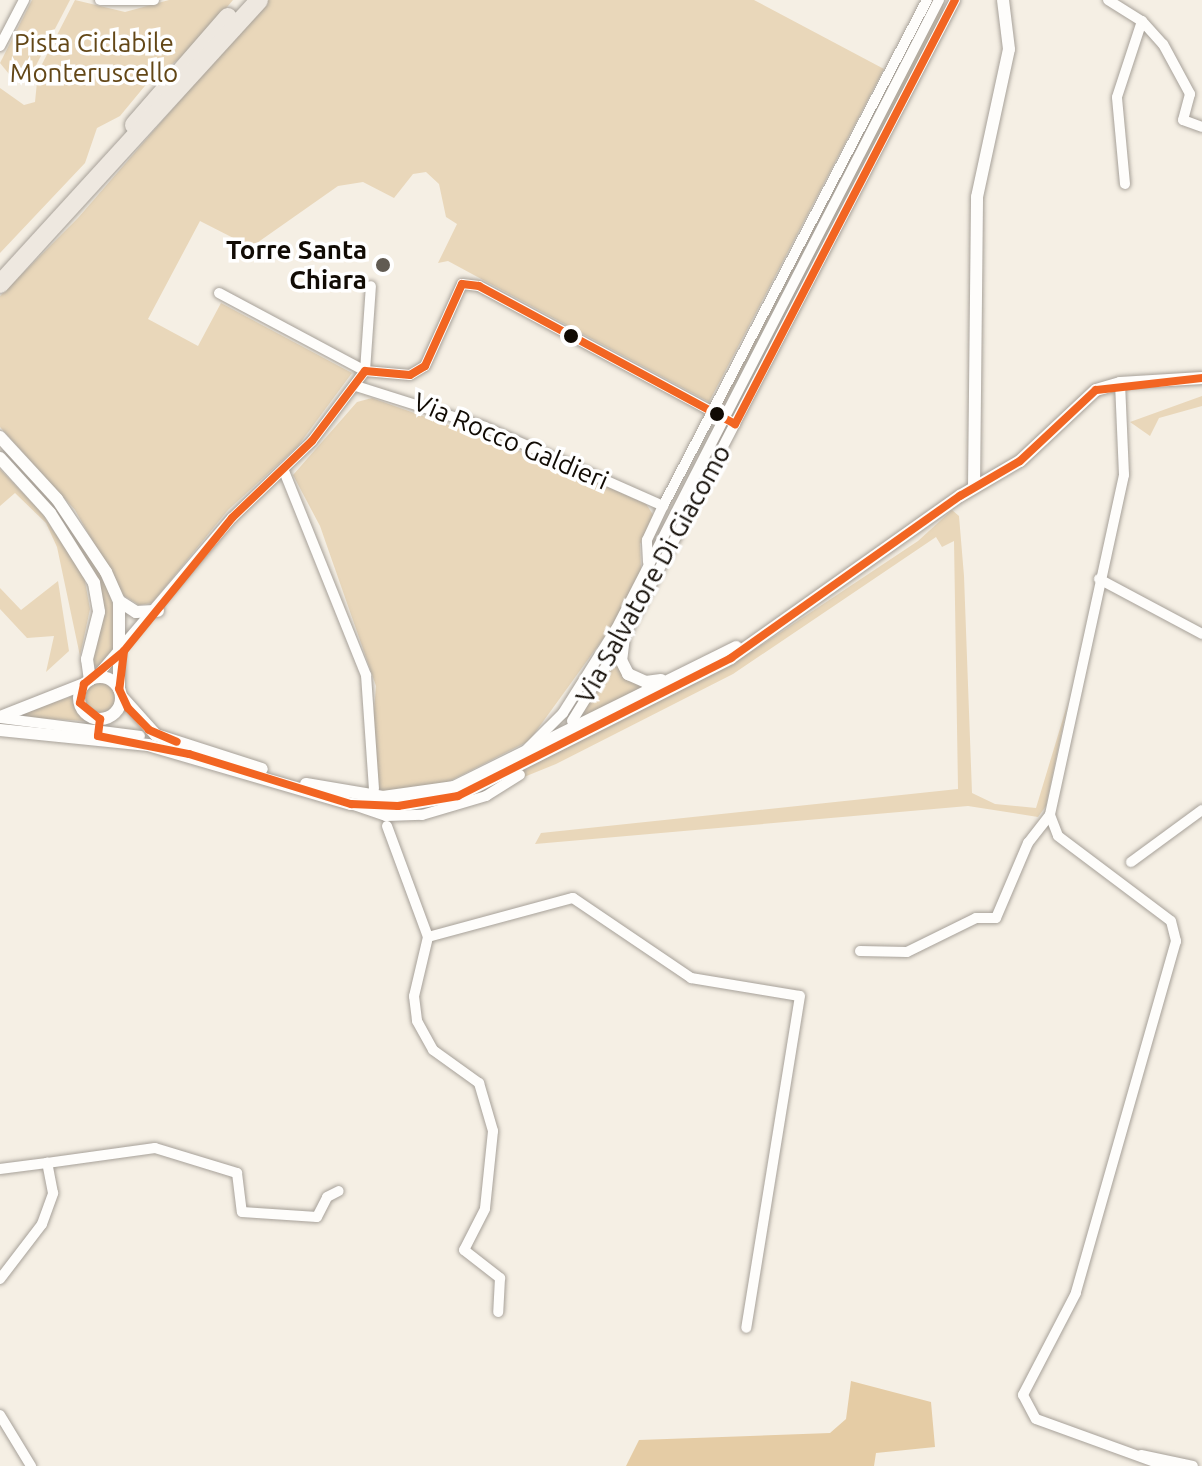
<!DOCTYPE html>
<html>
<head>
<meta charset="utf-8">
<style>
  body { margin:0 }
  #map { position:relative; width:1202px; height:1466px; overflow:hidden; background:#f5efe4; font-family:Ubuntu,sans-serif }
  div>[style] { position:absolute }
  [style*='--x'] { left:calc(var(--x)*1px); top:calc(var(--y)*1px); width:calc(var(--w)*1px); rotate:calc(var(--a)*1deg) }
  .green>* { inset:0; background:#e9d7ba }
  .round { border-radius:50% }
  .forest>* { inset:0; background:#e5cca5 }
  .roads { filter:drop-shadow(0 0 2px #a7a199) drop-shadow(0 0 2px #a7a199) }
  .minor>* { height:10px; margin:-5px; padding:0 5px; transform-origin:5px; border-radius:5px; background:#fefdfb }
  .tertiary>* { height:12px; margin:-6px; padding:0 6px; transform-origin:6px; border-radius:6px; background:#fefdfb }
  .tertiary>.ring { margin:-6px; padding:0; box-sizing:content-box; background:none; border:12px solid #fefdfb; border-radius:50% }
  .trunk>* { height:18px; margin:-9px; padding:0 9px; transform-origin:9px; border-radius:9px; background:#eee8e0 }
  .bus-1>* { height:8px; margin:-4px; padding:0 4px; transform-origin:4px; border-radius:4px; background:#f26522 }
  .dots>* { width:22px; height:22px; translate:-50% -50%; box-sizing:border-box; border:4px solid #fff; border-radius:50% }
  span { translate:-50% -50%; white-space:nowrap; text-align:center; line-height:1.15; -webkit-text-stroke:7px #fff; paint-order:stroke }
  .park-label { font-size:26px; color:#634717 }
  .poi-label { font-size:26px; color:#110b04; font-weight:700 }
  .right { translate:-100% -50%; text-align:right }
  .street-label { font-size:26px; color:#110b04 }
</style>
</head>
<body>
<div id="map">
  <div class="green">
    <i style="clip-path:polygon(32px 0,70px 0,31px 75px,9px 74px,0 63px)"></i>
    <i style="clip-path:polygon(75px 0,125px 12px,169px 0,233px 0,191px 50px,149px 81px,120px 116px,97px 128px,85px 163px,0 253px,0 88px,24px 105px,35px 102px,38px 72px)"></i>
    <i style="clip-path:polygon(267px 0,754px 0,884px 69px,709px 402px,448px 261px,438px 263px,457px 224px,446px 217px,439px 184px,426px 172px,413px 174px,394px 198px,363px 182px,338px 186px,251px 247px,200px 221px,148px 319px,198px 346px,221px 303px,352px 373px,298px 446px,228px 510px,152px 603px,139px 605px,123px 595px,75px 510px,0 427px,0 296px,78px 218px)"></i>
    <i style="clip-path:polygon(931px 0,934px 0,722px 408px,720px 407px)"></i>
    <i style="clip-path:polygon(944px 0,942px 16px,737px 403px,737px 401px)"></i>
    <i style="clip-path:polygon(1202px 396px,1202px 406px,1159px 418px,1150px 436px,1130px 422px)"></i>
    <i style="clip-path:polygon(372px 398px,549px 461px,646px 504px,654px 516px,640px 544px,641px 571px,613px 625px,529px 741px,440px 786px,380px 793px,372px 735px,376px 686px,320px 526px,293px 475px,357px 402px)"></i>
    <i style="clip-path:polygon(0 443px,43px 488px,102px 573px,113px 605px,116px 649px,98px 668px,91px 662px,103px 618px,95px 572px)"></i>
    <i style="clip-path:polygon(0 469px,41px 512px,84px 576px,90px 609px,80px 656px,57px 547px,46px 523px,15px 493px,0 506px)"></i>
    <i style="clip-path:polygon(952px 510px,959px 516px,964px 576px,972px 793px,995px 804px,1036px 808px,1068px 702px,1046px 806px,1038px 817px,968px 806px,535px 844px,541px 833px,958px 789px,954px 541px,942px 547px,936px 537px,733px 674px,556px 764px,524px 777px,519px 772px,751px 652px,918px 541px)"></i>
    <i style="clip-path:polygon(58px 581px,69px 651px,46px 672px,54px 636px,27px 638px,0 609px,0 588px,21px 610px)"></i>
    <i style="clip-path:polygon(616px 659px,641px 688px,575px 724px,580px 718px)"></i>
    <i class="round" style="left:84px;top:682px;width:32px;height:32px"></i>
    <i style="clip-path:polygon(73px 696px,85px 721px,17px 717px,17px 715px)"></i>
  </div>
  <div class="forest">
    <i style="clip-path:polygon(851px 1381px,931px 1402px,935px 1447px,876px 1453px,874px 1466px,626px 1466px,639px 1440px,830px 1433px,846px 1419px)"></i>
  </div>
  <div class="roads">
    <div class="minor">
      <i style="--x:100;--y:0;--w:54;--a:0"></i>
      <i style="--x:1108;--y:0;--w:40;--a:32"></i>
      <i style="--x:1142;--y:21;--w:31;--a:48"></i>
      <i style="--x:1163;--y:44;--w:57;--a:61.6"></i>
      <i style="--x:1190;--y:94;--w:27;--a:105"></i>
      <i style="--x:1183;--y:120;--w:20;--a:20"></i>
      <i style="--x:0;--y:46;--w:52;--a:-62.4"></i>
      <i style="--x:1125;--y:184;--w:87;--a:-95.3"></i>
      <i style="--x:1117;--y:97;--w:80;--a:-71.8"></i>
      <i style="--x:219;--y:293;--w:166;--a:28.1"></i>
      <i style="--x:365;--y:371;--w:85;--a:-86"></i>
      <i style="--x:1120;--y:383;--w:92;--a:87.5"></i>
      <i style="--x:1124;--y:475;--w:348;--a:102.3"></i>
      <i style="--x:1050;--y:815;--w:22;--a:69"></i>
      <i style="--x:1058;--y:836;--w:141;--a:37"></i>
      <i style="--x:1171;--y:921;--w:21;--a:76"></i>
      <i style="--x:1176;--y:941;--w:366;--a:105.9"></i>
      <i style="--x:1076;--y:1293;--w:115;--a:117.5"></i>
      <i style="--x:1023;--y:1395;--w:27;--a:62"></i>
      <i style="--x:1036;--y:1419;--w:138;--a:19.9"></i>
      <i style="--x:356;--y:386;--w:135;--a:17.6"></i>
      <i style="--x:485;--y:427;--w:195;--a:23.9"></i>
      <i style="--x:284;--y:471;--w:220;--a:68.1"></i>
      <i style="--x:366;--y:675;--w:114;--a:86"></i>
      <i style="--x:648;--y:562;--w:22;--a:-93"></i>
      <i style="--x:647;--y:540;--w:38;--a:-65"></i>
      <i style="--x:663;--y:506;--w:571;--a:-62.45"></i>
      <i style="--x:1099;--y:579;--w:117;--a:28.1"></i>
      <i style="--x:96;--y:677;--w:209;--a:-49.5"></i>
      <i style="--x:232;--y:518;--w:111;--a:-43.9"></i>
      <i style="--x:312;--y:441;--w:88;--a:-52.9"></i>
      <i style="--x:365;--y:371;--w:45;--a:5.1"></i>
      <i style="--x:410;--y:375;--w:17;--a:-31"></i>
      <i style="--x:425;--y:366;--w:90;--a:-65.7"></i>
      <i style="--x:462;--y:284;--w:17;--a:7"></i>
      <i style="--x:479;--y:286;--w:291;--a:28.3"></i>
      <i style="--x:0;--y:718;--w:141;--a:7.3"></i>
      <i style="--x:572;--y:721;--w:99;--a:-58.2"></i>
      <i style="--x:624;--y:637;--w:718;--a:-62.54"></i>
      <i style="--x:527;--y:749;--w:51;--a:-45"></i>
      <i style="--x:563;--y:713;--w:99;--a:-57.8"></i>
      <i style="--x:616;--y:629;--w:707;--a:-62.82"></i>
      <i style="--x:351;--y:804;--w:37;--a:19"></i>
      <i style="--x:386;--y:816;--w:36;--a:-2"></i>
      <i style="--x:422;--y:815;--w:67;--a:-16.5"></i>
      <i style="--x:486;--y:796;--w:40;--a:-32"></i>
      <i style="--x:387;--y:826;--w:118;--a:69.7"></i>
      <i style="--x:428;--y:937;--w:61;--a:103.3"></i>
      <i style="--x:414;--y:996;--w:25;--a:83"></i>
      <i style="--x:417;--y:1021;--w:33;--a:61"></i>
      <i style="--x:433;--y:1050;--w:57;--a:35.7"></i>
      <i style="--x:479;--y:1083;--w:50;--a:73.7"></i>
      <i style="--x:493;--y:1131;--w:78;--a:95.9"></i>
      <i style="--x:485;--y:1209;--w:46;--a:117.1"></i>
      <i style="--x:464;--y:1250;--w:46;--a:37.9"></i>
      <i style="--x:500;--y:1278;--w:34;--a:93"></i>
      <i style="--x:1131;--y:862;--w:88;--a:-36.2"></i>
      <i style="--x:428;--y:937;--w:150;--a:-15.1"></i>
      <i style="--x:573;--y:898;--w:143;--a:34.1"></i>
      <i style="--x:691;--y:978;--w:110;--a:9.4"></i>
      <i style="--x:800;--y:996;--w:336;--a:99.2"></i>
      <i style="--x:860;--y:951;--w:47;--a:1.2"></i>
      <i style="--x:907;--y:952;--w:77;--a:-26.2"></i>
      <i style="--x:976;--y:918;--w:20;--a:0"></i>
      <i style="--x:996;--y:918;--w:82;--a:-66.9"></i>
      <i style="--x:1028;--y:843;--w:36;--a:-52"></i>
      <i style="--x:0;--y:1169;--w:47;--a:-7.3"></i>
      <i style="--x:0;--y:1279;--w:69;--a:-52.6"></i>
      <i style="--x:42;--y:1224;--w:33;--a:-70"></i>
      <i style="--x:53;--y:1193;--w:31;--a:-101"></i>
      <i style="--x:47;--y:1163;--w:109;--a:-7.9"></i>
      <i style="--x:155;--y:1148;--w:86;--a:17"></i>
      <i style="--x:237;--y:1173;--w:39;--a:83"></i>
      <i style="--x:242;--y:1212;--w:75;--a:3.8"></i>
      <i style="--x:317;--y:1217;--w:22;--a:-63"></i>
      <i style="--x:327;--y:1197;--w:13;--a:-27"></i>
      <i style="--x:0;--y:1415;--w:60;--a:58.7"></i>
      <i style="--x:1141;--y:1455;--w:53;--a:11.9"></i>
    </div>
    <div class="tertiary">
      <i style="--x:0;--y:437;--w:84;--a:47.4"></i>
      <i style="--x:57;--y:499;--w:88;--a:56.1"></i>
      <i style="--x:106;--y:572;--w:32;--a:66"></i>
      <i style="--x:119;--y:601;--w:88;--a:90"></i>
      <i style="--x:0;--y:458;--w:74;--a:47.7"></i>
      <i style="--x:50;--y:513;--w:83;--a:57.8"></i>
      <i style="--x:94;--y:583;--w:29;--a:80"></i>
      <i style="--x:99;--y:612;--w:49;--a:104.3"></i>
      <i style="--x:87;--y:659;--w:21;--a:82"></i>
      <i style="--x:974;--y:487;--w:290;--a:-89.4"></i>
      <i style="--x:977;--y:197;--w:151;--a:-77.8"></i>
      <i style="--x:1009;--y:49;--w:49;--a:-97"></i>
      <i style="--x:119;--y:601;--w:20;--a:33"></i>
      <i style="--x:136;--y:612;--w:22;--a:-3"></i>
      <i style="--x:624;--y:637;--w:23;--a:97"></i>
      <i style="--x:621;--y:660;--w:16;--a:63"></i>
      <i style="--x:628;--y:674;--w:20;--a:24"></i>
      <i style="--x:646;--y:682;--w:15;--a:-8"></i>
      <i class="ring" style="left:79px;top:677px;width:30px;height:30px"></i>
      <i style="--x:121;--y:696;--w:52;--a:48.1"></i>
      <i style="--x:156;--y:735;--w:111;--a:17.8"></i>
      <i style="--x:0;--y:717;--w:90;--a:-21.4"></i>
      <i style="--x:0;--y:730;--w:149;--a:5.8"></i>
      <i style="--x:148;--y:745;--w:211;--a:16.2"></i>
      <i style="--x:351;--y:804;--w:47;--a:2.4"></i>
      <i style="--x:398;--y:806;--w:61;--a:-9.5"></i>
      <i style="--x:458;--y:796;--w:306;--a:-26.8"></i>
      <i style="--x:731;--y:658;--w:281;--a:-35.3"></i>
      <i style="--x:960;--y:496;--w:69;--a:-30.3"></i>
      <i style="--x:1020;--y:461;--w:104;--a:-43.1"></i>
      <i style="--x:1096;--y:390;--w:25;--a:-16"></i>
      <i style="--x:1120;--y:383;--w:82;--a:-3.5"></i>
      <i style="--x:306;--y:784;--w:78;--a:9.6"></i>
      <i style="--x:383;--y:797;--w:72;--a:-8"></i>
      <i style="--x:454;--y:787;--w:315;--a:-26.4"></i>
    </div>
    <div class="trunk">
      <i style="--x:134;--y:125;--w:143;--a:-49"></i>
      <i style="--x:0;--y:284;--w:384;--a:-47.6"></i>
    </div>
  </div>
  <div class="bus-1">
    <i style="--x:955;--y:0;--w:478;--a:117.4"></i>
    <i style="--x:735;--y:424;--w:291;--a:-151.7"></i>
    <i style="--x:479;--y:286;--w:17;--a:-173"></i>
    <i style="--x:462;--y:284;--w:90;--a:114.3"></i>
    <i style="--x:425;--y:366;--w:17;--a:149"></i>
    <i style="--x:410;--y:375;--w:45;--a:-174.9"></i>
    <i style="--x:365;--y:371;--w:88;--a:127.1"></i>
    <i style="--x:312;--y:441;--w:111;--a:136.1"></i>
    <i style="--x:232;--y:518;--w:171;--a:129.1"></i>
    <i style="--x:124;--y:651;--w:52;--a:140.5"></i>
    <i style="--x:84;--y:684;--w:19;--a:102"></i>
    <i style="--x:80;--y:703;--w:26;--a:39"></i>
    <i style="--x:100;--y:719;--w:17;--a:97"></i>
    <i style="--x:98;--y:736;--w:93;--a:11.2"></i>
    <i style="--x:189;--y:754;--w:170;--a:17.2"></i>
    <i style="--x:351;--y:804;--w:47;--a:2.4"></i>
    <i style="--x:398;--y:806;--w:61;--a:-9.5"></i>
    <i style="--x:458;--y:796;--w:306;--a:-26.8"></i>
    <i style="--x:731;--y:658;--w:281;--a:-35.3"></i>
    <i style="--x:960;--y:496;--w:69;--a:-30.3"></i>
    <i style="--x:1020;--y:461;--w:104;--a:-43.1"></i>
    <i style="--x:1096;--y:390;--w:107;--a:-6.5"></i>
    <i style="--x:124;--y:651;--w:38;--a:97"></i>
    <i style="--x:119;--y:689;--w:21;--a:65"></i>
    <i style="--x:128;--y:708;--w:30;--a:46"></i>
    <i style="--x:149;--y:730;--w:30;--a:23"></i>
  </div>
  <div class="dots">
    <i style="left:383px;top:265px;background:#615b52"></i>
    <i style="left:571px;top:336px;background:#110b04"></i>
    <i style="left:717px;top:414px;background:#110b04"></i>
  </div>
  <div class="park-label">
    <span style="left:94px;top:58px">Pista Ciclabile<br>Monteruscello</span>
  </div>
  <div class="poi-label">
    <span class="right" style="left:367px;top:265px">Torre Santa<br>Chiara</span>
  </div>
  <div class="street-label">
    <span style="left:511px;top:441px;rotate:23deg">Via Rocco Galdieri</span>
    <span style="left:653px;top:574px;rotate:-61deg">Via Salvatore Di Giacomo</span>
  </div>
</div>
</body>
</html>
